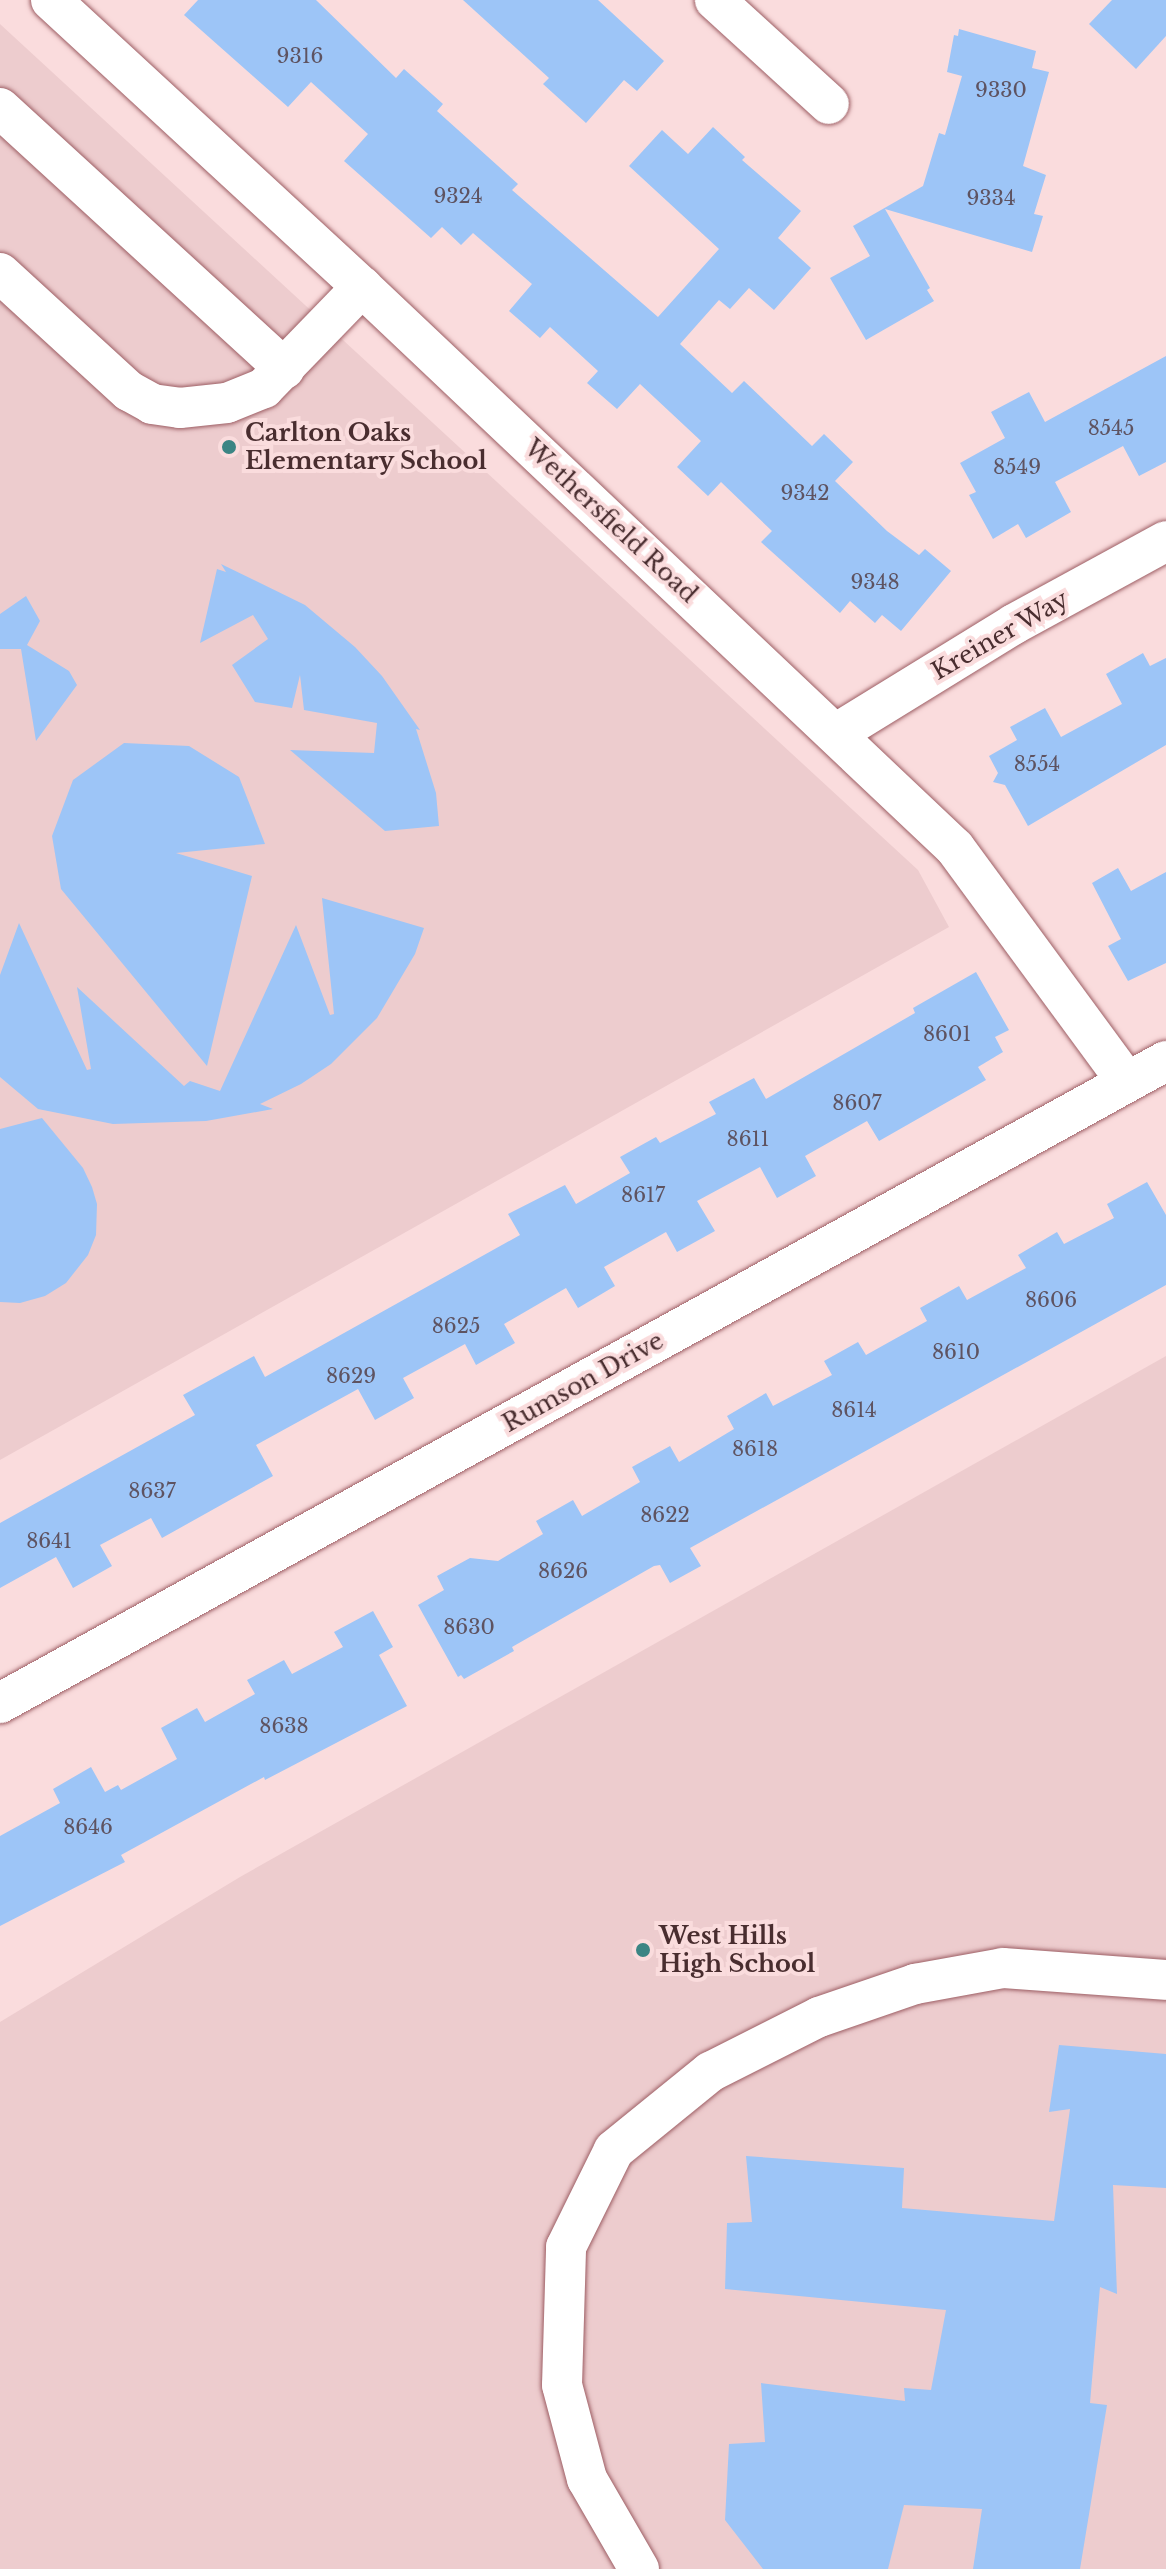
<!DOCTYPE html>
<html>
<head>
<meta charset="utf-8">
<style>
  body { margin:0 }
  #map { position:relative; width:1166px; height:2569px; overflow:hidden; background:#fadcdd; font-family:"Libre Baskerville",serif }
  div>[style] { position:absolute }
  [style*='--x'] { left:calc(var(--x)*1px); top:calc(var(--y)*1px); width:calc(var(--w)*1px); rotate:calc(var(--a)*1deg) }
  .built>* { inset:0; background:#edccce }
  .building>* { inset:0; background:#9dc5f7 }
  .roads { filter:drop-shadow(0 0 2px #9d5e64) drop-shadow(0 0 2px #9d5e64) }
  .minor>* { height:40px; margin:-20px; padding:0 20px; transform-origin:20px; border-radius:20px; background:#fff }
  .dots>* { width:22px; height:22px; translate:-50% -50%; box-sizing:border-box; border:4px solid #fadcdd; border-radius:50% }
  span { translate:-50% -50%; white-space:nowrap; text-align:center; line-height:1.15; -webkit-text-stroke:8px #fadcdd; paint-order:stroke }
  .number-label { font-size:20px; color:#5e5361 }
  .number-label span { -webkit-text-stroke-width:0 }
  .poi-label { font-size:24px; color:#492d2f; font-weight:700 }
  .left { translate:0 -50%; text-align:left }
  .street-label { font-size:24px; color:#492d2f }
</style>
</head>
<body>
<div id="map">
  <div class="built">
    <i style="clip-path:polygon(0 24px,918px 870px,949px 927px,0 1460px)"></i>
    <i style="clip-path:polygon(1166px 1356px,1166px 2569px,0 2569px,0 2022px,240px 1877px)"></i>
  </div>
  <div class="building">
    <i style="clip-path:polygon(198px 0,316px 0,396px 78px,404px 69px,443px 104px,437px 111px,518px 184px,512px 190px,658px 317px,719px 249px,629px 166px,662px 130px,688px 154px,713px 127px,745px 157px,742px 160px,801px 211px,778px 238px,811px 268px,774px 310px,749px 288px,730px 309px,719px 300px,680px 344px,732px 393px,744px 381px,812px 446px,824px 434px,853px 462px,835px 481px,887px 531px,919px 555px,925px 549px,951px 571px,901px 631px,882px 615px,875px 623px,850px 601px,840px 613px,761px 542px,772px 531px,721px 482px,708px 496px,677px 467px,701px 441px,640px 384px,617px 409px,587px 383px,598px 371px,550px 327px,540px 338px,509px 311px,532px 284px,473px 233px,461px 245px,442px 227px,431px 238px,344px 161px,368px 134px,311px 82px,288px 107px,184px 15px)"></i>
    <i style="clip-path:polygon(463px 0,598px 0,664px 61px,637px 91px,624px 80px,586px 123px,543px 84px,549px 78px)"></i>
    <i style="clip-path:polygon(1112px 0,1166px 0,1166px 36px,1136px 69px,1089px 24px)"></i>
    <i style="clip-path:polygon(959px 29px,1036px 51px,1032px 68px,1049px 72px,1023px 166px,1046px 175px,1034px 214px,1043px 216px,1032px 252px,885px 209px,930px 288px,927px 290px,934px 301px,866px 340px,830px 278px,870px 256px,853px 226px,923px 186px,939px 133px,945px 135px,962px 76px,947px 72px,954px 35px,958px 36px)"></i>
    <i style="clip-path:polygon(1166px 356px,1166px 462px,1139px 476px,1123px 446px,1055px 482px,1071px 512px,1026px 538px,1018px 524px,993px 539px,969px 495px,976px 492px,960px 463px,1005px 438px,991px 412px,1029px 392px,1045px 422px)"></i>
    <i style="clip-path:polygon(221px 564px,305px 605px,355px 647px,382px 676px,420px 730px,416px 729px,436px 793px,439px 826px,385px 831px,290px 750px,374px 753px,377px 723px,304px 710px,300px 675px,292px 708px,255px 702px,232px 665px,268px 639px,253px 615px,200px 643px,217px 569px,226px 572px)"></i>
    <i style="clip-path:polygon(26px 596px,40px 621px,27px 645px,69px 671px,77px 685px,36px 741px,21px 649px,0 649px,0 614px)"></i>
    <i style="clip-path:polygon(1143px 653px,1150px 666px,1166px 658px,1166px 745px,1028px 826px,1005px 785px,993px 782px,998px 773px,989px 756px,1017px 740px,1010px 727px,1045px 708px,1061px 737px,1122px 704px,1106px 674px)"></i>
    <i style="clip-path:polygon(124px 743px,189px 746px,239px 777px,265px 844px,176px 853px,252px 876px,207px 1066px,61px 889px,52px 836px,73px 780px)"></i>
    <i style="clip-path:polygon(1118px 868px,1131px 891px,1166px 872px,1166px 963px,1128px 981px,1108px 946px,1121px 939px,1092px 883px)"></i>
    <i style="clip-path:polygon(322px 898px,424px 928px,415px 954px,377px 1018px,331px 1064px,301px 1084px,260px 1104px,273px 1109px,206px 1121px,113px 1124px,38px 1109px,0 1077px,0 975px,19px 923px,87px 1070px,91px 1069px,77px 987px,184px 1086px,190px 1081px,220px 1091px,296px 925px,330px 1015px,334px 1014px)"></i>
    <i style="clip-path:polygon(976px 972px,1009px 1030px,995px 1037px,1003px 1052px,978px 1067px,986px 1080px,879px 1141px,867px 1121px,805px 1156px,816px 1176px,777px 1198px,760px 1167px,697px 1201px,715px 1231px,677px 1252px,666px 1232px,604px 1267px,615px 1286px,578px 1308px,566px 1288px,504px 1324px,515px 1343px,476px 1365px,465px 1344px,403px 1378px,414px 1398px,375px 1420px,358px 1389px,256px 1445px,273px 1476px,162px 1538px,151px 1518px,100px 1545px,112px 1566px,73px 1588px,56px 1557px,0 1588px,0 1523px,195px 1415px,183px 1395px,254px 1356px,265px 1377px,520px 1235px,508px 1214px,565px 1185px,576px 1204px,630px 1173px,620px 1157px,656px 1137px,660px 1143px,716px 1114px,709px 1102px,754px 1078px,766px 1099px,915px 1013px,913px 1008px)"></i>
    <i style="clip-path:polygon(42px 1118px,83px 1168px,92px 1187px,97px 1204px,96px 1235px,88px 1255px,66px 1283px,45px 1296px,20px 1303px,0 1302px,0 1129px)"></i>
    <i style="clip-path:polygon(1147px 1182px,1166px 1215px,1166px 1285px,690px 1548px,701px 1566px,670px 1583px,660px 1565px,654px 1566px,512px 1647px,514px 1651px,464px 1679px,461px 1675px,458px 1677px,418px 1605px,444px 1590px,437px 1576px,470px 1558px,498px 1561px,543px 1534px,536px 1521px,573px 1500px,582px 1516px,640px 1482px,632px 1467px,670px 1446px,679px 1462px,734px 1429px,727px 1416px,766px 1393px,773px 1406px,832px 1375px,824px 1361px,858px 1342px,866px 1355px,927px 1321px,920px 1308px,959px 1286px,967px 1300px,1026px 1268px,1018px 1255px,1057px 1232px,1064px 1244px,1114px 1218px,1107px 1204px)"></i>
    <i style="clip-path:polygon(373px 1611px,393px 1647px,379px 1655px,407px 1706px,265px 1780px,264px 1777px,121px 1855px,125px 1862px,0 1926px,0 1836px,60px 1803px,53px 1789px,91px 1767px,105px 1792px,118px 1785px,121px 1790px,177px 1759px,161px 1728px,197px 1708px,205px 1722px,255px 1694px,247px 1680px,284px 1660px,292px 1674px,343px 1647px,334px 1632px)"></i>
    <i style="clip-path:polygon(1059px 2045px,1166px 2054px,1166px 2188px,1113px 2185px,1117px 2294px,1100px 2287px,1090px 2403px,1107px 2405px,1080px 2569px,973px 2569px,982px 2509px,904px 2505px,888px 2569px,763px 2569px,725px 2520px,729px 2444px,765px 2442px,761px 2383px,905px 2401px,904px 2388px,931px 2390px,946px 2310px,725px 2289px,727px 2223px,752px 2222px,746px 2156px,904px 2168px,902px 2208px,1054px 2221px,1070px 2109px,1049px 2112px)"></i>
  </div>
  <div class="roads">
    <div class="minor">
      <i style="--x:51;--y:0;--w:423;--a:42.7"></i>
      <i style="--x:362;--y:287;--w:816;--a:43.41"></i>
      <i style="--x:955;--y:848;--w:290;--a:53.7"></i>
      <i style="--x:715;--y:0;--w:154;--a:42.4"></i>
      <i style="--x:0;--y:108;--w:386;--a:42.5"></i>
      <i style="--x:0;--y:273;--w:175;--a:42.5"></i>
      <i style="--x:129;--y:391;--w:26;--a:29"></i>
      <i style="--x:152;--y:404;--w:28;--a:8"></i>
      <i style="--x:180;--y:408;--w:47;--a:-6.1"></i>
      <i style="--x:227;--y:403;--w:40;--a:-22"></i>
      <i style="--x:264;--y:388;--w:141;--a:-45.9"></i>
      <i style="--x:837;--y:733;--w:208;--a:-31.6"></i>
      <i style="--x:1014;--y:624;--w:173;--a:-28.6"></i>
      <i style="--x:0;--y:1703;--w:1331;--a:-28.84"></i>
      <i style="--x:639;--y:2569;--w:104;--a:-120"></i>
      <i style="--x:587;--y:2479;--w:97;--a:-104.9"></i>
      <i style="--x:562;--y:2385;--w:138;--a:-88.3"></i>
      <i style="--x:566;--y:2247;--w:108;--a:-63.7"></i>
      <i style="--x:614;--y:2150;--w:124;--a:-39.1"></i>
      <i style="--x:710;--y:2072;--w:122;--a:-26.8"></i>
      <i style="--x:819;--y:2017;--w:102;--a:-19"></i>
      <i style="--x:915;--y:1984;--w:89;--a:-10.3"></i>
      <i style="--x:1003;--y:1968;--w:163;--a:4.2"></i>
    </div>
  </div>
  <div class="dots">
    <i style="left:229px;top:447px;background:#3c8584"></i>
    <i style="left:643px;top:1950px;background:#3c8584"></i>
  </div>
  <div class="number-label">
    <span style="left:300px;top:56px">9316</span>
    <span style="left:1001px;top:90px">9330</span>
    <span style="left:458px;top:196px">9324</span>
    <span style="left:991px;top:198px">9334</span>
    <span style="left:1111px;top:428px">8545</span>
    <span style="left:1017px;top:467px">8549</span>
    <span style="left:805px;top:493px">9342</span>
    <span style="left:875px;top:582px">9348</span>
    <span style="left:1037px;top:764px">8554</span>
    <span style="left:947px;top:1034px">8601</span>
    <span style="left:857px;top:1103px">8607</span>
    <span style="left:748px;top:1139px">8611</span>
    <span style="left:643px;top:1195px">8617</span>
    <span style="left:1051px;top:1300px">8606</span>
    <span style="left:456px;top:1326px">8625</span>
    <span style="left:956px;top:1352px">8610</span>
    <span style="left:351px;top:1376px">8629</span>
    <span style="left:854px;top:1410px">8614</span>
    <span style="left:755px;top:1449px">8618</span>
    <span style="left:152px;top:1491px">8637</span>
    <span style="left:665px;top:1515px">8622</span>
    <span style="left:49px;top:1541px">8641</span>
    <span style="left:563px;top:1571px">8626</span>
    <span style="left:469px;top:1627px">8630</span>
    <span style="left:284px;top:1726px">8638</span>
    <span style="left:88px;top:1827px">8646</span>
  </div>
  <div class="poi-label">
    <span class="left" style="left:245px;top:447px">Carlton Oaks<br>Elementary School</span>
    <span class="left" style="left:659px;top:1950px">West Hills<br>High School</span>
  </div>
  <div class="street-label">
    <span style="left:611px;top:521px;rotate:43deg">Wethersfield Road</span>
    <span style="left:1000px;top:635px;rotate:-30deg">Kreiner Way</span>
    <span style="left:583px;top:1382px;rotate:-29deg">Rumson Drive</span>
  </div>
</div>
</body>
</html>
